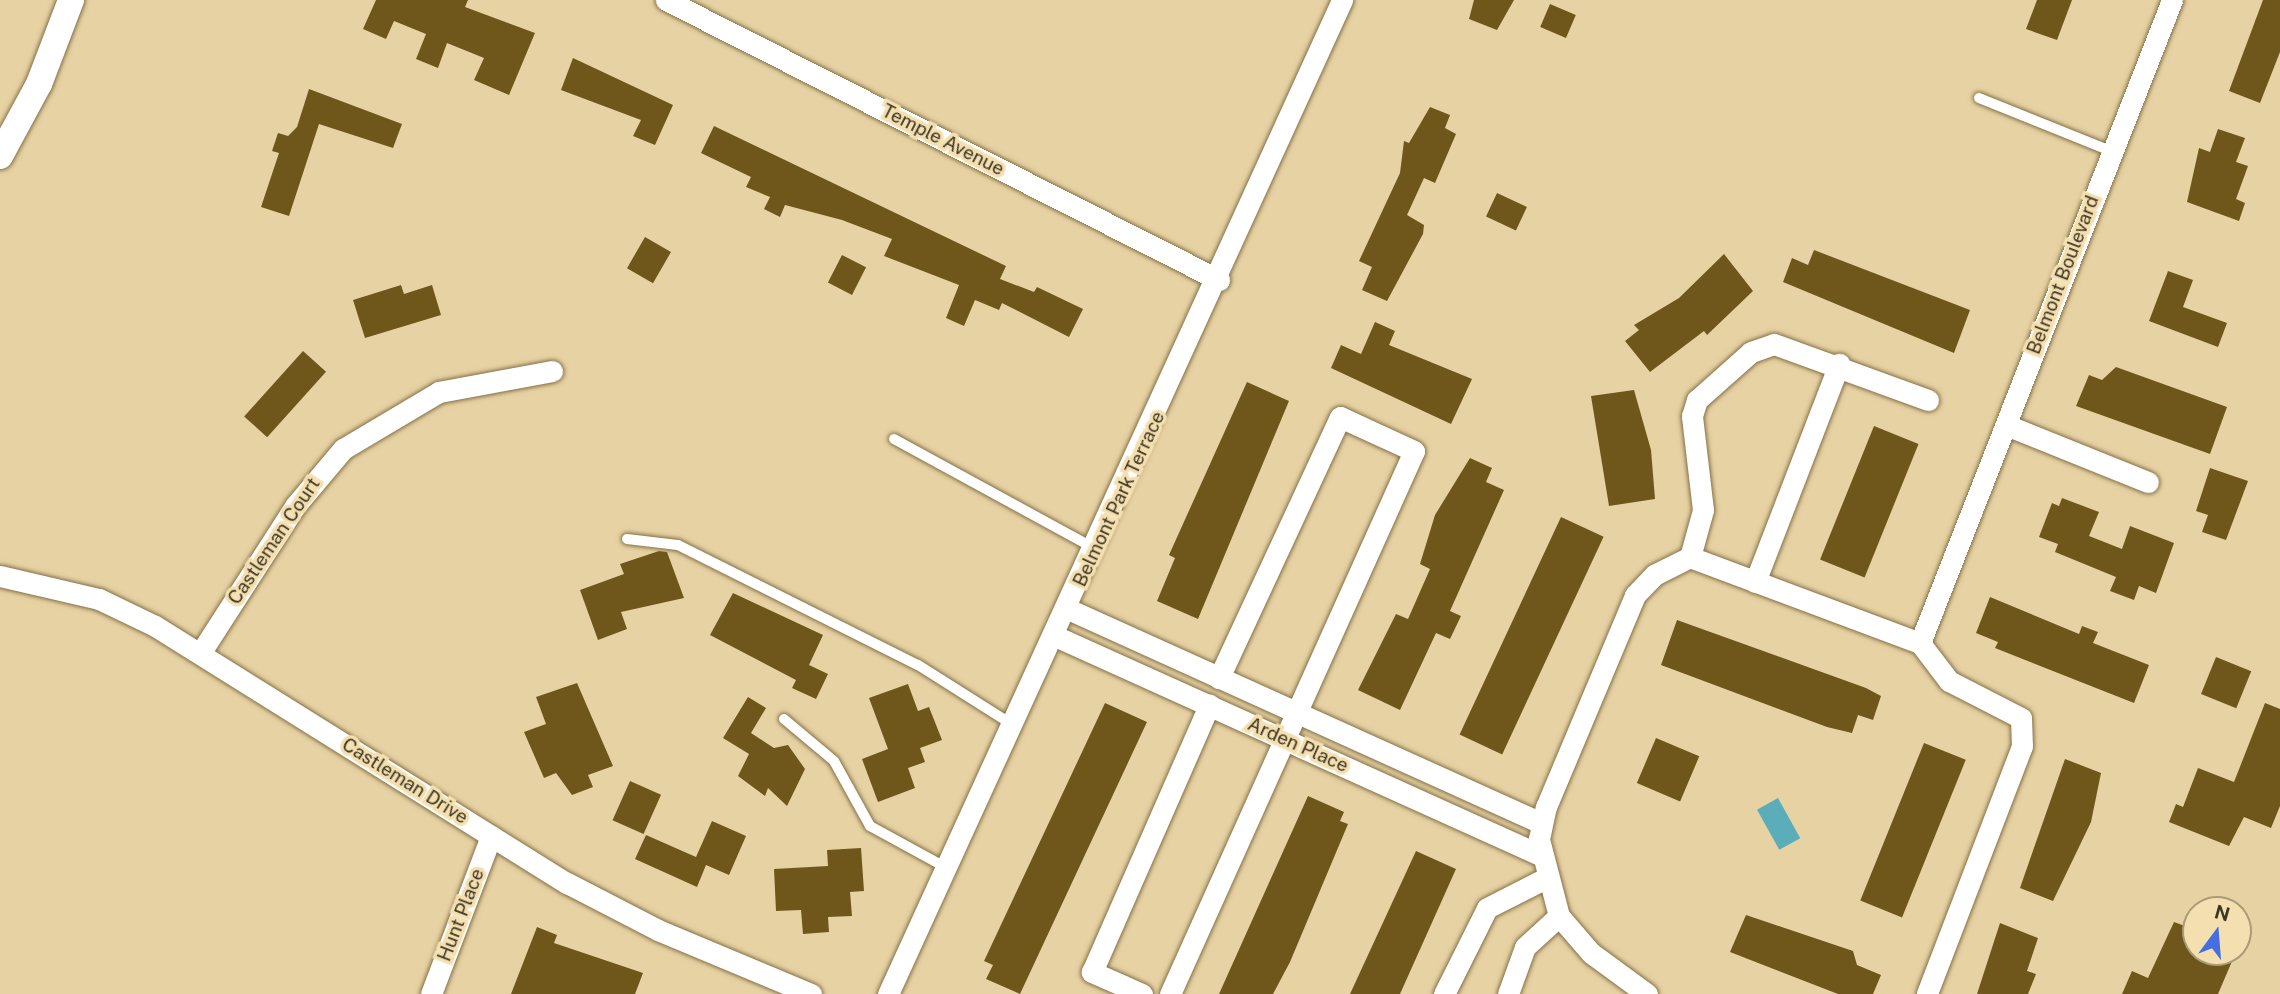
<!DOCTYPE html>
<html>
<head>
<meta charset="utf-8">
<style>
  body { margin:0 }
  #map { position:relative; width:2280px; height:994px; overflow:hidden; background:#e7d2a4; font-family:"Public Sans",sans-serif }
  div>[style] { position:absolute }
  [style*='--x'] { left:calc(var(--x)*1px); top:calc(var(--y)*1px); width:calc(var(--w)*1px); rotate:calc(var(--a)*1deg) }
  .water>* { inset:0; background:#5baeb9; transform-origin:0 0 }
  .building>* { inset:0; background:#6f561a; transform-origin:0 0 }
  .roads { filter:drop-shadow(0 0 2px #857146) drop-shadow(0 0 2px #857146) }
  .service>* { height:10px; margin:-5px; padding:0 5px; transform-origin:5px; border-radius:5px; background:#fff }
  .minor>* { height:21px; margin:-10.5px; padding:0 10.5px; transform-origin:10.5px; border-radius:10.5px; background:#fff }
  .tertiary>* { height:26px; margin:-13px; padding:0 13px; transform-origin:13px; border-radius:13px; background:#fff }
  span { translate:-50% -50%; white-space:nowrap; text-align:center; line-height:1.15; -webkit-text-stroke:7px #f4dfb0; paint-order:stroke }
  .street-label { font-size:19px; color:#3d3522 }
  .north { position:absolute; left:2182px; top:896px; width:70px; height:70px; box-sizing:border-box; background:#f4dfb0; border:2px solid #ab9b77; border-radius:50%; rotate:16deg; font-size:19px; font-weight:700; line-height:28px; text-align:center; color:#3d3522 }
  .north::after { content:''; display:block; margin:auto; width:24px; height:32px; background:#456ee0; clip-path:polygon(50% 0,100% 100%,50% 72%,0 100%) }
</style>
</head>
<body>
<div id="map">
  <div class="water">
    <i style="left:1778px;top:798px;width:46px;height:24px;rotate:61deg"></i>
  </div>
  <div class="building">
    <i style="clip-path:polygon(376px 0,468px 0,465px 7px,535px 33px,509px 95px,474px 80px,484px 58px,447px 43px,438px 68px,416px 59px,426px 34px,394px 21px,386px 39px,363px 29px)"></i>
    <i style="clip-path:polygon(1474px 0,1514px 0,1497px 30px,1469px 19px)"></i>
    <i style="clip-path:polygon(2037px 0,2072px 0,2057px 40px,2026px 29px)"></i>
    <i style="clip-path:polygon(2263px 0,2280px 0,2280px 52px,2260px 103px,2229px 91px)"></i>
    <i style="left:1550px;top:4px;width:28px;height:25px;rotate:23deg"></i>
    <i style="clip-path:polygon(573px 58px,673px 105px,655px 145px,633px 136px,641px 120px,561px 90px)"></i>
    <i style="clip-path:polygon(309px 89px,402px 124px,393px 148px,319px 124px,289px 216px,261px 207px,279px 153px,272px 151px,278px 133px,288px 136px,297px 127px)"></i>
    <i style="clip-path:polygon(1430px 107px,1450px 115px,1445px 128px,1456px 134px,1435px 183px,1424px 178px,1407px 215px,1424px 225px,1423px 234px,1387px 301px,1362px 290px,1372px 267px,1359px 261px,1400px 173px,1404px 141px,1409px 143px)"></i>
    <i style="clip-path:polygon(714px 126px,1006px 266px,1000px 279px,1034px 292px,1037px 287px,1083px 309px,1069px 337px,1002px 303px,999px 310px,975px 300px,964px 326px,946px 318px,959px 285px,884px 256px,892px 239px,842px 220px,785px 205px,780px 217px,764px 209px,770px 197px,746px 187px,751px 177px,701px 153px)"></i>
    <i style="clip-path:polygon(2218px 129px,2245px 138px,2236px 162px,2248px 166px,2236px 199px,2245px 203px,2239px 221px,2187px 202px,2199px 148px,2210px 152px)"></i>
    <i style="left:1497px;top:193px;width:33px;height:26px;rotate:25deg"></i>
    <i style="left:645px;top:237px;width:30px;height:36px;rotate:30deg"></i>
    <i style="clip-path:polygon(1814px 250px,1970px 310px,1954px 353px,1783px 282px,1792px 258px,1808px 265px)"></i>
    <i style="clip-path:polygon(1724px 254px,1753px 291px,1707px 335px,1704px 331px,1650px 372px,1625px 341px,1639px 330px,1634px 325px,1679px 298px)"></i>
    <i style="left:842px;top:255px;width:27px;height:31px;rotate:27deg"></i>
    <i style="clip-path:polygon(2168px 271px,2193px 280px,2183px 307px,2227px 323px,2218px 347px,2149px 321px)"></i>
    <i style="clip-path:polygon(401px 285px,404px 294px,432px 285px,441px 315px,365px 338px,353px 300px)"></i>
    <i style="clip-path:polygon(1375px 322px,1395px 331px,1389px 345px,1472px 379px,1451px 424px,1331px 368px,1341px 345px,1361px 354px)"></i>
    <i style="left:303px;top:351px;width:31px;height:88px;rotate:42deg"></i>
    <i style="clip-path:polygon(2116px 367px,2227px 407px,2210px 454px,2076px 406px,2089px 375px,2102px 380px)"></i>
    <i style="clip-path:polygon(1247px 382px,1289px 401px,1198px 619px,1157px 601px,1175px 558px,1169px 555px)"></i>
    <i style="clip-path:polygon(1634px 390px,1651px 450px,1655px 499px,1609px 506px,1591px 396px)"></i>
    <i style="left:1874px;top:426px;width:48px;height:144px;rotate:22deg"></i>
    <i style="clip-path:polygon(1470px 458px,1492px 468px,1486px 482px,1504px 490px,1450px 611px,1461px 616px,1450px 639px,1436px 633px,1400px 710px,1358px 690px,1396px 614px,1408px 619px,1430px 569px,1420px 564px,1435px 515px)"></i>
    <i style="clip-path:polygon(2210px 468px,2248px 481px,2226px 540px,2202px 532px,2208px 515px,2196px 511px)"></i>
    <i style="clip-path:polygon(2062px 498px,2099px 512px,2089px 536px,2122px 549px,2130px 526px,2174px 543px,2156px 593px,2139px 586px,2134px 600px,2110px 591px,2116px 577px,2055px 552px,2058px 544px,2039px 537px,2052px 503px,2059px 506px)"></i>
    <i style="left:1561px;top:517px;width:47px;height:240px;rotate:25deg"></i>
    <i style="clip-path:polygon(659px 551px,667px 552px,684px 598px,621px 612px,627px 629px,598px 640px,580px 590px,624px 574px,620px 564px)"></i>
    <i style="clip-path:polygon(733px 593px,823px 635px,809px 665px,828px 674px,816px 699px,792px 688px,796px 680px,710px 635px)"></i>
    <i style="clip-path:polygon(1990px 597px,2079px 634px,2082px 626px,2098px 632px,2093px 643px,2149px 665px,2134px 703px,1995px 648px,1998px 642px,1976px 633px)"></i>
    <i style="clip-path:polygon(1677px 620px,1866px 688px,1881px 696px,1873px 720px,1858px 715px,1852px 733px,1827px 727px,1661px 665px)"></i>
    <i style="left:2216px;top:657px;width:38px;height:40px;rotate:22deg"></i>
    <i style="clip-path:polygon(577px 683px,613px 766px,588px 775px,593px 787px,572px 795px,556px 773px,544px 778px,524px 732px,546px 724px,536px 697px)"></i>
    <i style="clip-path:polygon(908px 684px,918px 711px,929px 707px,942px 740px,920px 748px,925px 762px,908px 768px,915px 788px,878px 802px,862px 759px,888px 749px,869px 698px)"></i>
    <i style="clip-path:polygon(748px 697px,766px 708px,751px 733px,774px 748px,788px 745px,805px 769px,787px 806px,768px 788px,765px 796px,738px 776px,749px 754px,723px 738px)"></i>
    <i style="clip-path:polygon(1105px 703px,1147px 722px,1020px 994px,986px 979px,993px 965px,984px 961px)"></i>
    <i style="clip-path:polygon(2265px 703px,2280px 709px,2280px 806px,2271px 828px,2244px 817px,2229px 846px,2169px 822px,2176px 804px,2183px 807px,2198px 768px,2234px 782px)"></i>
    <i style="left:1656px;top:738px;width:47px;height:49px;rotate:23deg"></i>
    <i style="left:1924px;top:743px;width:45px;height:170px;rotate:22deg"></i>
    <i style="clip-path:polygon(2065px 759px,2101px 773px,2091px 822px,2053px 901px,2020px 888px)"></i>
    <i style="left:630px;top:781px;width:34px;height:43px;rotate:24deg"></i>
    <i style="clip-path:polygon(1308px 796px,1344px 812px,1340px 821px,1348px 824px,1290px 962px,1273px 994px,1219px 994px)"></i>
    <i style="clip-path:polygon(712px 821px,746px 836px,729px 875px,706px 865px,697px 887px,635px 859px,646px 835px,696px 857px)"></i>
    <i style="clip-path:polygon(861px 848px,864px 891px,850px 892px,852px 916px,828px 917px,829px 932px,803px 934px,801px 910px,776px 911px,774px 869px,828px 866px,827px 850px)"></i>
    <i style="clip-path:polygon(1416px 851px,1456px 869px,1400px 994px,1350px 994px)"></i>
    <i style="clip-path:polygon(1746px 915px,1853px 951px,1857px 965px,1881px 975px,1873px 994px,1838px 994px,1730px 952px)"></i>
    <i style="clip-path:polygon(2174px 922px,2196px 930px,2196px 952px,2236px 952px,2218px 994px,2122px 994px,2132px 971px,2148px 978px)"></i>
    <i style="clip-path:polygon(2000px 923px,2038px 938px,2027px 971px,2036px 974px,2028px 994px,1977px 994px)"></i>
    <i style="clip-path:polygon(537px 927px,557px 935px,554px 943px,643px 973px,635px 994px,511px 994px)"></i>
  </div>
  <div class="roads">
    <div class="service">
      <i style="--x:1979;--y:98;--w:142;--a:21.9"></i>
      <i style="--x:894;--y:439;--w:228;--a:28.6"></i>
      <i style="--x:627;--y:539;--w:51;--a:6.7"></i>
      <i style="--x:678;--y:545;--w:268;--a:26.6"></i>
      <i style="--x:918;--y:665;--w:112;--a:32.3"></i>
      <i style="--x:784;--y:719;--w:65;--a:40"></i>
      <i style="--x:834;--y:761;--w:74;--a:61"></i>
      <i style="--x:870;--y:826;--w:88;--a:28.6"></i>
    </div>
    <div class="minor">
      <i style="--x:666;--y:0;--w:620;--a:26.85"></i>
      <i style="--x:2006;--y:425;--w:153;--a:21.9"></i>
      <i style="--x:1690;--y:557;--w:246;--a:20.5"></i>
      <i style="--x:1920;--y:643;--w:48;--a:52.7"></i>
      <i style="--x:1949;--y:681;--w:81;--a:27.2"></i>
      <i style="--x:2021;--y:718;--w:28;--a:88"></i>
      <i style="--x:2022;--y:746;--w:266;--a:111"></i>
      <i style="--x:0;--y:576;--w:102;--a:13.1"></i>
      <i style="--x:99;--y:599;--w:62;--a:25.7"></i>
      <i style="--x:155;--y:626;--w:486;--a:32"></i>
      <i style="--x:567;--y:883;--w:102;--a:27.3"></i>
      <i style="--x:658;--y:930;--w:166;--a:22.7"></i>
      <i style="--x:1755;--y:582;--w:234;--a:-68.9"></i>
      <i style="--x:1068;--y:609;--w:519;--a:24.34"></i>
      <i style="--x:1055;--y:636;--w:532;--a:24.3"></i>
      <i style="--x:1920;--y:643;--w:691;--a:-68.6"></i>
      <i style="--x:201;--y:652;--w:174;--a:-57.2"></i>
      <i style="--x:295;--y:506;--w:75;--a:-49.9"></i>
      <i style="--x:343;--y:449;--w:112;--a:-30.7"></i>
      <i style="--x:439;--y:392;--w:115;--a:-10.5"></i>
      <i style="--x:431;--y:994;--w:169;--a:-69.2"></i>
      <i style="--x:888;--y:994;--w:1093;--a:-65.45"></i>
      <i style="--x:1142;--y:994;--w:55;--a:-156.3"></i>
      <i style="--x:1092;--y:972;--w:292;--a:-66.3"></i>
      <i style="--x:1170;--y:994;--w:595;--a:-65.8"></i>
      <i style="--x:1414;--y:451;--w:81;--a:-155.3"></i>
      <i style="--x:1340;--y:417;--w:288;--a:114.9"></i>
      <i style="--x:1444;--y:994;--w:96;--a:-63.4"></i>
      <i style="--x:1487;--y:908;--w:66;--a:-27"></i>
      <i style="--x:1508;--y:994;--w:50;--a:-70.1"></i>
      <i style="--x:1525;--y:947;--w:46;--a:-42.4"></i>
      <i style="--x:1647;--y:994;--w:69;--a:-143.8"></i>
      <i style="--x:1591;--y:953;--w:49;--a:-130.9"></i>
      <i style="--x:1559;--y:916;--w:80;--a:-104.6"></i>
      <i style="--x:1539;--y:839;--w:33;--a:-78"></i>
      <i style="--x:1546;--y:807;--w:230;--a:-67.2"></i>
      <i style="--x:1635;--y:595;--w:28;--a:-46"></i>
      <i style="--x:1654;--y:575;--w:40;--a:-26.6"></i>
      <i style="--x:1690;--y:557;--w:49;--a:-74.5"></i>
      <i style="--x:1703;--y:510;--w:95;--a:-96.7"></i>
      <i style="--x:1692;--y:416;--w:17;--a:-73"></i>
      <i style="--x:1697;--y:400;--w:72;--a:-41.6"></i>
      <i style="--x:1751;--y:352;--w:24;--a:-19"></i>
      <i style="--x:1774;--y:344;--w:164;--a:20"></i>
    </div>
    <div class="tertiary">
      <i style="--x:0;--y:156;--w:82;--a:-61.6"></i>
      <i style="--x:39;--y:84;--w:90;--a:-69.1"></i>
    </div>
  </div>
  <div class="street-label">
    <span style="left:943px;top:140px;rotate:27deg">Temple Avenue</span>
    <span style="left:2063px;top:275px;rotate:-69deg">Belmont Boulevard</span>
    <span style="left:1119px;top:499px;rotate:-65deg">Belmont Park Terrace</span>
    <span style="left:274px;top:541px;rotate:-56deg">Castleman Court</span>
    <span style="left:1298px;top:745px;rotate:24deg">Arden Place</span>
    <span style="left:405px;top:781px;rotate:32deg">Castleman Drive</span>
    <span style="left:461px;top:915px;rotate:-69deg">Hunt Place</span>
  </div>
  <div class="north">N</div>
</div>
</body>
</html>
